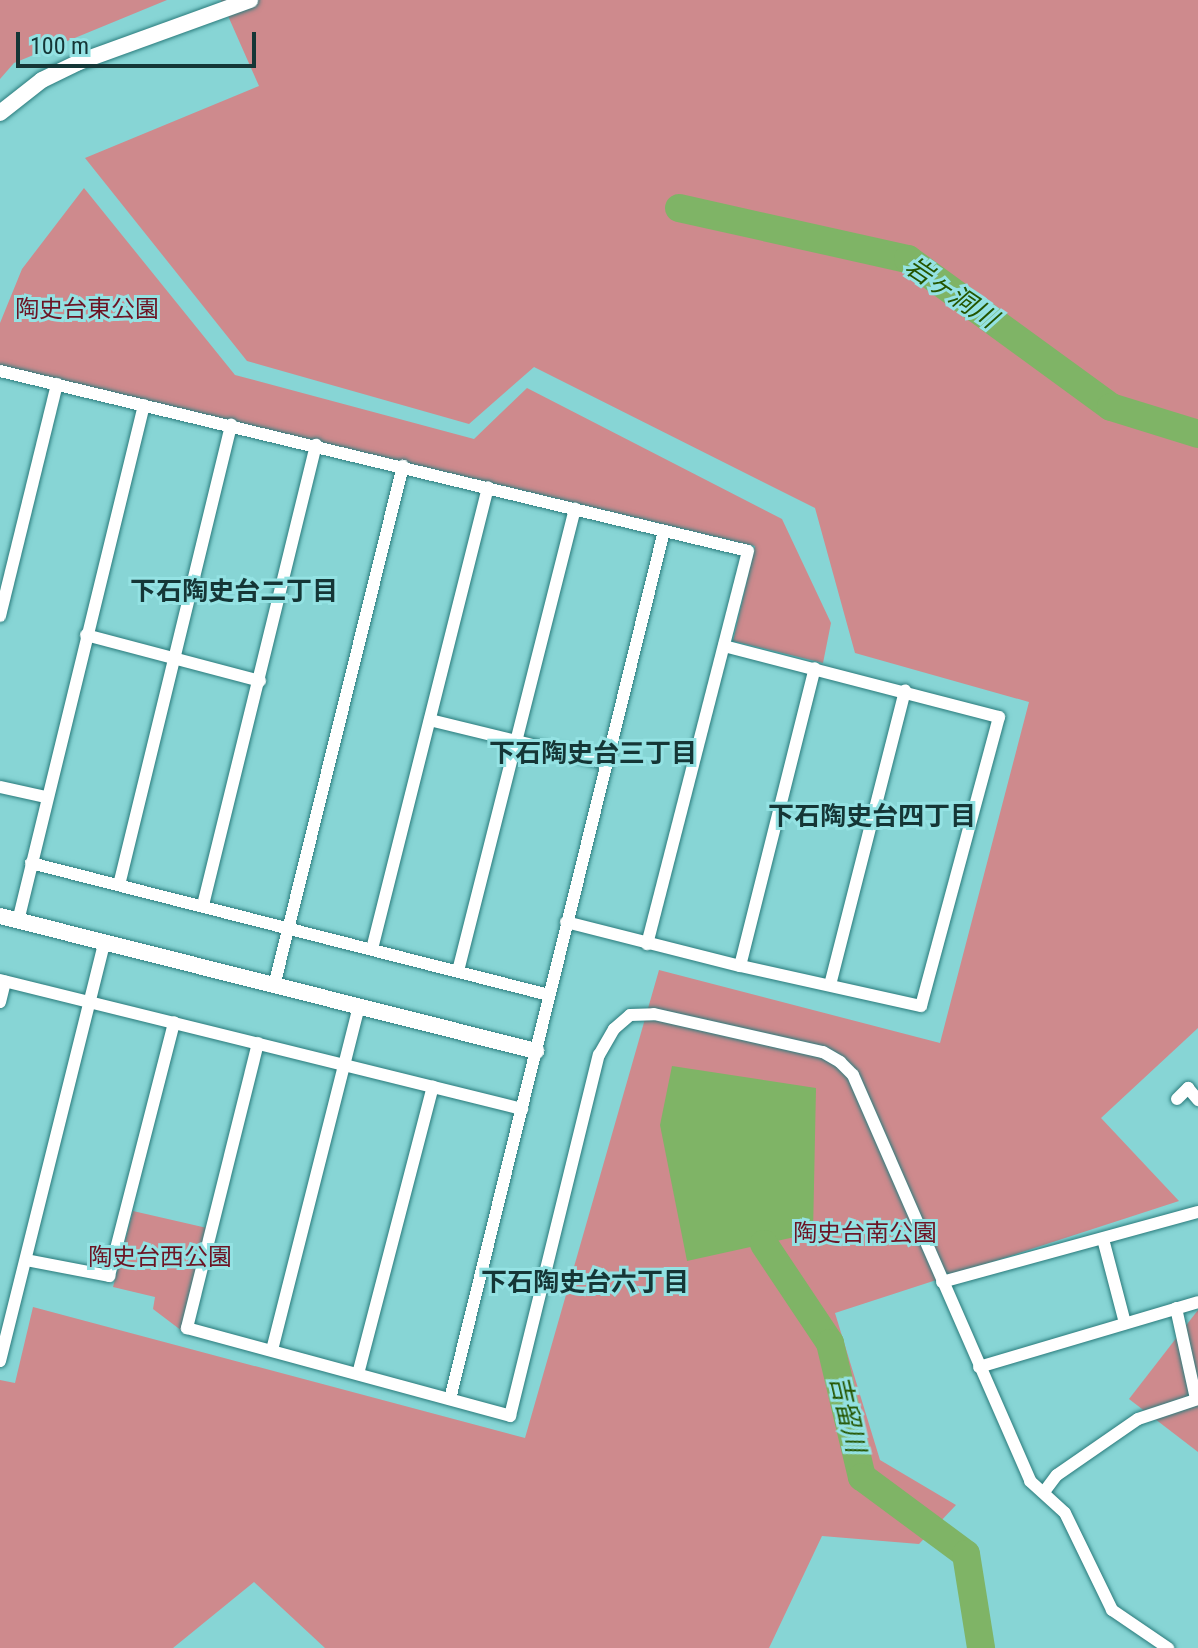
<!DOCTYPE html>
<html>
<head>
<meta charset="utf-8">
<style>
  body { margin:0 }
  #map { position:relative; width:1198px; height:1648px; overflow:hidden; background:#87d5d5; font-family:"Roboto Condensed","Noto Sans JP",sans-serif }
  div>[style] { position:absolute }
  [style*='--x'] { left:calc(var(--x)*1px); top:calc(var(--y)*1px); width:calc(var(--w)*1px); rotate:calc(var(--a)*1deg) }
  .green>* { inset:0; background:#ce8a8d }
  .water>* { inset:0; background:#7fb466 }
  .river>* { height:28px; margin:-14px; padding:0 14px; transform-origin:14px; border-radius:14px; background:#7fb466 }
  .roads { filter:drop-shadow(0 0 2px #2a7b7c) drop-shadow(0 0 2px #2a7b7c) }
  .minor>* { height:12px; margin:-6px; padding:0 6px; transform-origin:6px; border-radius:6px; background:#fff }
  .tertiary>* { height:16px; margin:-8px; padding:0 8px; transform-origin:8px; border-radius:8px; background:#fff }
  span { translate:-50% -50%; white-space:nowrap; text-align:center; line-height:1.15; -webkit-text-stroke:6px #94e2e3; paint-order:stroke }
  .park-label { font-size:24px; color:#6c1424 }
  .water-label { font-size:26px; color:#245500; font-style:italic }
  .neighbourhood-label { font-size:26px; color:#153636; font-weight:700 }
  .scale { position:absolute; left:16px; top:32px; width:240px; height:36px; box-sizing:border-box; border:4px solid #153636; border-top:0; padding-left:10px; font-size:24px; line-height:28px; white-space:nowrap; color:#153636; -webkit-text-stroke:6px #94e2e3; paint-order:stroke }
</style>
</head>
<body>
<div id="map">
  <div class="green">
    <i style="clip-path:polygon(0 0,167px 0,14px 63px,0 79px)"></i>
    <i style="clip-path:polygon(221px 0,1198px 0,1198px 1028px,1101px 1118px,1179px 1201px,835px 1313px,880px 1460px,956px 1505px,919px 1544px,822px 1536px,769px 1648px,325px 1648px,254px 1582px,173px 1648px,0 1648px,0 1380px,15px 1383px,33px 1307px,525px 1438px,659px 970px,940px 1043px,1029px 702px,855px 653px,815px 508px,534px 367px,469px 424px,247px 361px,85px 158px,259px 86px)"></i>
    <i style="clip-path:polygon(84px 188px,235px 375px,474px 439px,527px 388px,782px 519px,831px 623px,823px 663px,733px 641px,755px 546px,0 365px,0 323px,22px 269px)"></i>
    <i style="clip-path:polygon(133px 1211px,207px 1228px,182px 1331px,153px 1309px,155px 1297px,113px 1287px)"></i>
    <i style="clip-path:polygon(1198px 1310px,1198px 1452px,1129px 1399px)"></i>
  </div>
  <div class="water">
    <i style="clip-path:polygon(672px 1066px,816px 1088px,813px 1233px,687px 1261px,660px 1125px)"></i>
  </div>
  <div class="river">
    <i style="--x:679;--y:208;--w:235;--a:12.6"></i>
    <i style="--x:908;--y:259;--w:251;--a:36.1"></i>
    <i style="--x:1111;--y:407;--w:91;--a:17.2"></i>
    <i style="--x:764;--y:1244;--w:119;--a:56.3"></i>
    <i style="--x:830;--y:1343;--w:138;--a:76.6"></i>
    <i style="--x:862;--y:1477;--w:129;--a:36.5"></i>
    <i style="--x:966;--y:1554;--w:95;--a:80.9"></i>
  </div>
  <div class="roads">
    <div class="minor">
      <i style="--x:0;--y:371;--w:769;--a:13.53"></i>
      <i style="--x:748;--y:551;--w:406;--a:104.4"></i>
      <i style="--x:0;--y:616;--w:239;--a:-76.2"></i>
      <i style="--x:86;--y:635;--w:180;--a:14.8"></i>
      <i style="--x:724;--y:646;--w:284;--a:14.5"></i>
      <i style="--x:999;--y:717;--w:299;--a:105.1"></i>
      <i style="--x:921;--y:1006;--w:185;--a:-167.5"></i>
      <i style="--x:430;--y:720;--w:181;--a:13.7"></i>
      <i style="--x:0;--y:787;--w:47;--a:12.3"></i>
      <i style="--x:31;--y:863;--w:535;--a:14.3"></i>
      <i style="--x:119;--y:885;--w:474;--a:-76.3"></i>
      <i style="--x:203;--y:905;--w:474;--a:-76.2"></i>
      <i style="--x:18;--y:921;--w:531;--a:-76.28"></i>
      <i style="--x:566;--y:922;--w:179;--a:14.2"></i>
      <i style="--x:740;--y:966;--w:307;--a:-75.9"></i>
      <i style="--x:372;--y:949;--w:476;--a:-75.9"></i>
      <i style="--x:458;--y:971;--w:477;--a:-75.8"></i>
      <i style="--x:0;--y:980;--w:538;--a:13.88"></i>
      <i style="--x:830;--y:985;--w:304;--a:-75.7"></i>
      <i style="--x:274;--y:986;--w:536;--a:-76.07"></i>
      <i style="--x:0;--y:1002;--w:21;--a:-76"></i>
      <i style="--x:258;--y:1043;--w:294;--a:104"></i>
      <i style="--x:187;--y:1328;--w:335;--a:15.2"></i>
      <i style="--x:510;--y:1416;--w:372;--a:-76.2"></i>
      <i style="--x:599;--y:1055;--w:30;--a:-60"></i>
      <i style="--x:614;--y:1029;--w:21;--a:-41"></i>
      <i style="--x:630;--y:1015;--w:24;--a:-2"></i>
      <i style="--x:654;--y:1014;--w:173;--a:12.7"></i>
      <i style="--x:823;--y:1052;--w:20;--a:30"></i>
      <i style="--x:840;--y:1062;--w:18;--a:45"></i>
      <i style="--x:853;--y:1075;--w:443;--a:66.4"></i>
      <i style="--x:1030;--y:1481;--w:47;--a:42.4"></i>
      <i style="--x:1065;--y:1513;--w:108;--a:64.1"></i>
      <i style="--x:1112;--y:1610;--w:68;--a:34.2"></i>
      <i style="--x:1177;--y:1099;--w:16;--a:-45"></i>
      <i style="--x:1188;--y:1088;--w:16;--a:50"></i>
      <i style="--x:1103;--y:1239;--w:87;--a:75.3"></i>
      <i style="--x:26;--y:1260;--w:85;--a:10.9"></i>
      <i style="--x:109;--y:1276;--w:262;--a:-75.6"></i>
      <i style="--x:942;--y:1282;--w:265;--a:-15.3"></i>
      <i style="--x:1176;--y:1308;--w:93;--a:77.6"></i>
      <i style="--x:272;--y:1350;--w:354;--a:-75.8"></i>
      <i style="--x:0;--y:1361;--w:430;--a:-76"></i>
      <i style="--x:979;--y:1367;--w:228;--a:-16.5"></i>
      <i style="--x:358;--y:1374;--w:297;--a:-75.4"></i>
      <i style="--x:450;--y:1399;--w:894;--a:-76.15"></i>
      <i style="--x:1044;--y:1492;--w:21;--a:-53"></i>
      <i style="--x:1057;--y:1475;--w:98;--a:-34.7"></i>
      <i style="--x:1138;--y:1419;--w:63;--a:-18.4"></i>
    </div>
    <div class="tertiary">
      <i style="--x:0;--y:113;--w:53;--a:-38.2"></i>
      <i style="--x:42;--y:80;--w:41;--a:-25.9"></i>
      <i style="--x:79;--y:62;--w:182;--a:-19.9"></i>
      <i style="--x:0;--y:916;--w:553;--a:14.14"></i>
    </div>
  </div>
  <div class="park-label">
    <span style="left:87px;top:310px">陶史台東公園</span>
    <span style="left:865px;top:1234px">陶史台南公園</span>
    <span style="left:160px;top:1258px">陶史台西公園</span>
  </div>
  <div class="water-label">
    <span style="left:951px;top:293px;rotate:34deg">岩ヶ洞川</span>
    <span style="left:847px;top:1414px;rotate:77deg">吉留川</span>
  </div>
  <div class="neighbourhood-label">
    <span style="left:234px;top:592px">下石陶史台二丁目</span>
    <span style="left:593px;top:754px">下石陶史台三丁目</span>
    <span style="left:872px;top:817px">下石陶史台四丁目</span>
    <span style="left:585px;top:1283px">下石陶史台六丁目</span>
  </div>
  <div class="scale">100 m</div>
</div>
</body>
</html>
